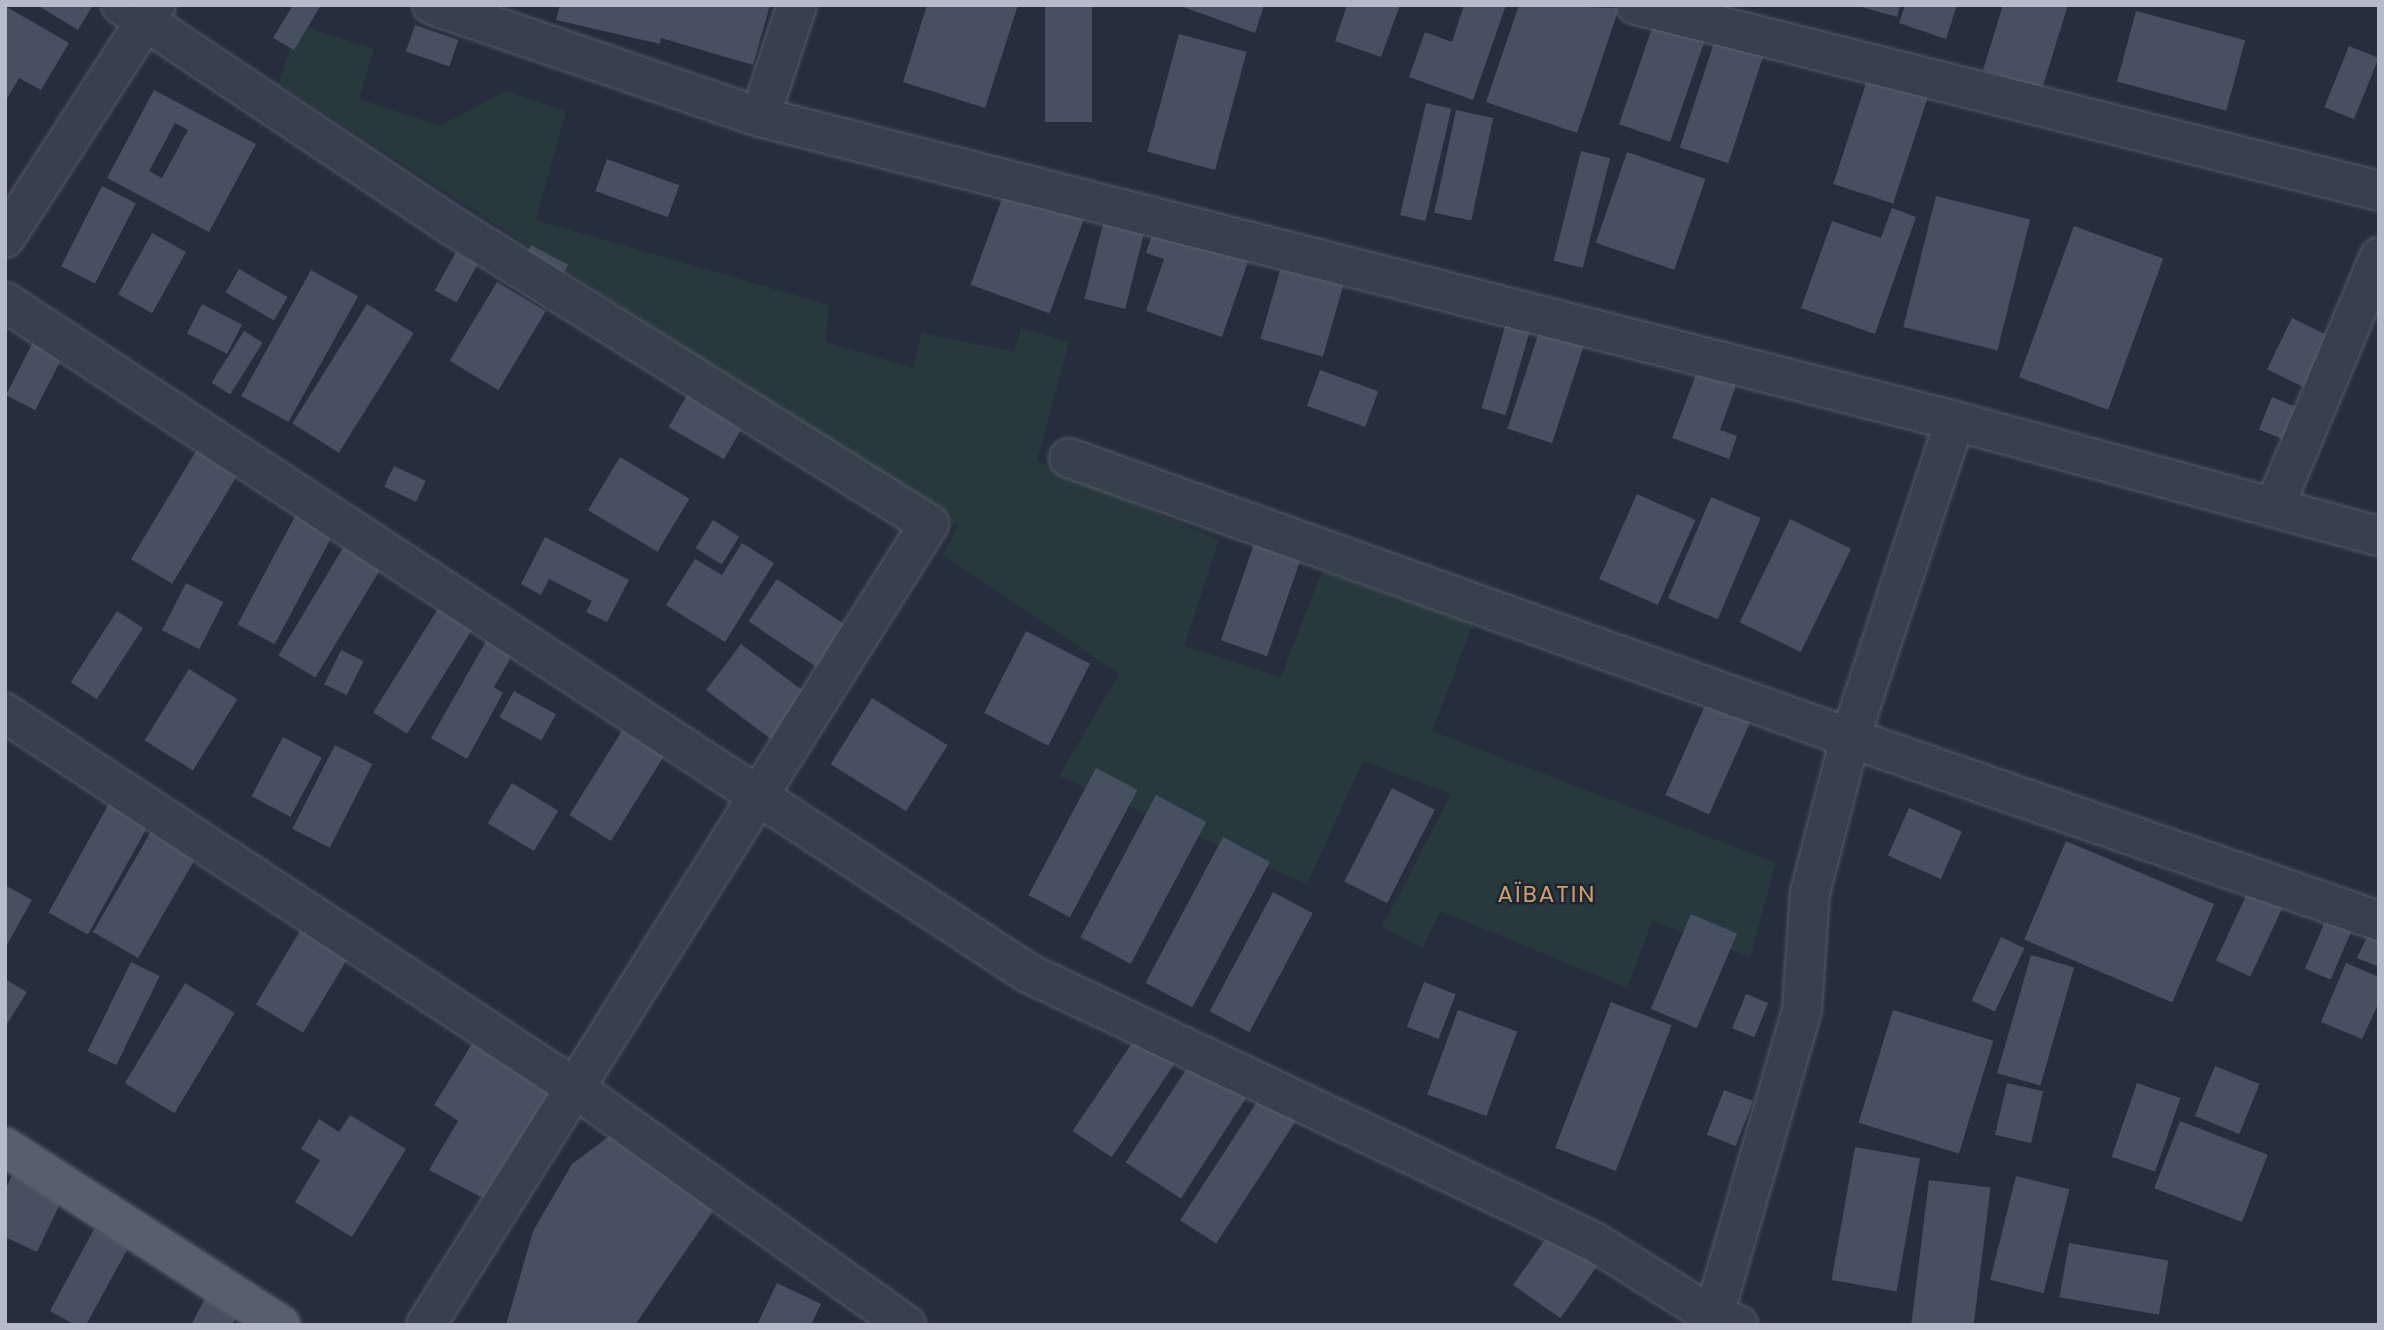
<!DOCTYPE html>
<html>
<head>
<meta charset="utf-8">
<style>
  body { margin:0 }
  #map { position:relative; width:2384px; height:1330px; overflow:hidden; background:#262d3c; font-family:Poppins,sans-serif }
  div>[style] { position:absolute }
  [style*='--x'] { left:calc(var(--x)*1px); top:calc(var(--y)*1px); width:calc(var(--w)*1px); rotate:calc(var(--a)*1deg) }
  .green>* { inset:0; background:#28393d }
  .building>* { inset:0; background:#475060; transform-origin:0 0 }
  .roads { filter:drop-shadow(0 0 2px #545b68) drop-shadow(0 0 2px #545b68) }
  .minor>* { height:38px; margin:-19px; padding:0 19px; transform-origin:19px; border-radius:19px; background:#39404d }
  .major>* { height:38px; margin:-19px; padding:0 19px; transform-origin:19px; border-radius:19px; background:#585f6c }
  span { translate:-50% -50%; white-space:nowrap; text-align:center; line-height:1.15; -webkit-text-stroke:5px #1e2532; paint-order:stroke }
  .neighbourhood-label { font-size:23px; color:#ce9e6a; letter-spacing:2px }
  .frame { position:absolute; inset:0; border:7px solid #b5bbc8; pointer-events:none }
</style>
</head>
<body>
<div id="map">
  <div class="green">
    <i style="clip-path:polygon(297px 24px,374px 49px,359px 99px,440px 126px,506px 91px,566px 111px,536px 220px,829px 305px,826px 342px,913px 368px,922px 333px,1014px 352px,1021px 328px,1069px 342px,1037px 461px,1219px 540px,1184px 646px,1281px 677px,1322px 571px,1473px 624px,1432px 731px,1776px 863px,1750px 957px,1652px 921px,1627px 988px,1440px 911px,1423px 948px,1382px 927px,1451px 794px,1363px 761px,1307px 884px,1059px 776px,1119px 674px,943px 555px,958px 526px,279px 83px)"></i>
  </div>
  <div class="building">
    <i style="clip-path:polygon(37px 5px,93px 5px,78px 30px)"></i>
    <i style="clip-path:polygon(293px 5px,321px 5px,294px 50px,273px 38px)"></i>
    <i style="clip-path:polygon(560px 5px,770px 5px,753px 65px,661px 38px,660px 44px,556px 20px)"></i>
    <i style="clip-path:polygon(927px 5px,1018px 5px,985px 108px,903px 82px)"></i>
    <i style="left:1045px;top:5px;width:47px;height:117px"></i>
    <i style="clip-path:polygon(1178px 5px,1264px 5px,1255px 33px)"></i>
    <i style="clip-path:polygon(1347px 5px,1400px 5px,1381px 57px,1335px 41px)"></i>
    <i style="clip-path:polygon(1464px 5px,1506px 5px,1473px 100px,1409px 77px,1425px 32px,1452px 42px)"></i>
    <i style="clip-path:polygon(1519px 5px,1619px 8px,1577px 133px,1486px 102px)"></i>
    <i style="left:1660px;top:5px;width:54px;height:126px;rotate:19deg"></i>
    <i style="clip-path:polygon(1855px 5px,1900px 5px,1897px 17px)"></i>
    <i style="clip-path:polygon(1905px 5px,1957px 5px,1946px 39px,1899px 23px)"></i>
    <i style="clip-path:polygon(2003px 5px,2068px 5px,2042px 89px,1983px 70px)"></i>
    <i style="clip-path:polygon(5px 6px,69px 43px,41px 90px,19px 78px,5px 102px)"></i>
    <i style="left:2136px;top:11px;width:113px;height:73px;rotate:15deg"></i>
    <i style="left:1721px;top:21px;width:51px;height:133px;rotate:18deg"></i>
    <i style="left:415px;top:25px;width:46px;height:28px;rotate:19deg"></i>
    <i style="left:1179px;top:34px;width:70px;height:122px;rotate:15deg"></i>
    <i style="left:2349px;top:46px;width:32px;height:66px;rotate:22deg"></i>
    <i style="left:1871px;top:68px;width:63px;height:122px;rotate:18deg"></i>
    <i style="clip-path:polygon(evenodd,154px 90px,256px 144px,209px 232px,107px 178px,154px 90px,175px 123px,188px 130px,162px 178px,149px 171px,175px 123px)"></i>
    <i style="left:1426px;top:103px;width:26px;height:115px;rotate:13deg"></i>
    <i style="left:1456px;top:110px;width:38px;height:105px;rotate:12deg"></i>
    <i style="left:1581px;top:151px;width:30px;height:113px;rotate:14deg"></i>
    <i style="left:1627px;top:152px;width:83px;height:96px;rotate:19deg"></i>
    <i style="left:607px;top:159px;width:77px;height:34px;rotate:20deg"></i>
    <i style="left:1012px;top:171px;width:84px;height:121px;rotate:20deg"></i>
    <i style="left:102px;top:186px;width:38px;height:90px;rotate:27deg"></i>
    <i style="left:1110px;top:196px;width:42px;height:106px;rotate:14deg"></i>
    <i style="left:1936px;top:196px;width:97px;height:135px;rotate:14deg"></i>
    <i style="clip-path:polygon(1892px 208px,1916px 217px,1875px 334px,1801px 308px,1832px 221px,1881px 238px)"></i>
    <i style="clip-path:polygon(1159px 214px,1253px 247px,1222px 337px,1146px 311px,1164px 259px,1146px 253px)"></i>
    <i style="left:2074px;top:226px;width:95px;height:161px;rotate:20deg"></i>
    <i style="left:152px;top:233px;width:39px;height:70px;rotate:29deg"></i>
    <i style="left:531px;top:245px;width:42px;height:27px;rotate:28deg"></i>
    <i style="left:456px;top:252px;width:25px;height:44px;rotate:29deg"></i>
    <i style="left:1283px;top:260px;width:65px;height:82px;rotate:16deg"></i>
    <i style="left:239px;top:269px;width:56px;height:27px;rotate:30deg"></i>
    <i style="left:311px;top:270px;width:54px;height:144px;rotate:29deg"></i>
    <i style="left:497px;top:282px;width:57px;height:92px;rotate:31deg"></i>
    <i style="left:202px;top:304px;width:45px;height:33px;rotate:27deg"></i>
    <i style="left:367px;top:304px;width:55px;height:141px;rotate:32deg"></i>
    <i style="left:1547px;top:307px;width:47px;height:128px;rotate:18deg"></i>
    <i style="left:1508px;top:316px;width:25px;height:96px;rotate:16deg"></i>
    <i style="left:2292px;top:318px;width:55px;height:57px;rotate:26deg"></i>
    <i style="left:244px;top:331px;width:22px;height:61px;rotate:32deg"></i>
    <i style="left:34px;top:340px;width:33px;height:62px;rotate:27deg"></i>
    <i style="clip-path:polygon(1708px 343px,1746px 358px,1720px 430px,1737px 436px,1729px 459px,1672px 438px)"></i>
    <i style="left:705px;top:364px;width:64px;height:73px;rotate:30deg"></i>
    <i style="left:1320px;top:370px;width:62px;height:38px;rotate:20deg"></i>
    <i style="left:2272px;top:397px;width:51px;height:35px;rotate:22deg"></i>
    <i style="left:199px;top:446px;width:48px;height:132px;rotate:31deg"></i>
    <i style="left:620px;top:457px;width:81px;height:62px;rotate:31deg"></i>
    <i style="left:394px;top:466px;width:35px;height:23px;rotate:25deg"></i>
    <i style="left:1637px;top:494px;width:64px;height:93px;rotate:24deg"></i>
    <i style="left:1711px;top:497px;width:54px;height:110px;rotate:23deg"></i>
    <i style="left:300px;top:507px;width:42px;height:133px;rotate:28deg"></i>
    <i style="left:1790px;top:519px;width:68px;height:115px;rotate:26deg"></i>
    <i style="left:713px;top:520px;width:31px;height:33px;rotate:32deg"></i>
    <i style="clip-path:polygon(545px 537px,629px 580px,607px 622px,586px 612px,592px 601px,549px 579px,541px 595px,521px 584px)"></i>
    <i style="left:349px;top:538px;width:43px;height:137px;rotate:31deg"></i>
    <i style="left:1255px;top:541px;width:49px;height:105px;rotate:19deg"></i>
    <i style="clip-path:polygon(742px 543px,774px 563px,725px 642px,666px 605px,695px 559px,722px 575px)"></i>
    <i style="left:777px;top:579px;width:102px;height:51px;rotate:34deg"></i>
    <i style="left:186px;top:583px;width:42px;height:53px;rotate:27deg"></i>
    <i style="left:441px;top:604px;width:40px;height:128px;rotate:32deg"></i>
    <i style="left:117px;top:611px;width:31px;height:85px;rotate:33deg"></i>
    <i style="clip-path:polygon(502px 613px,528px 628px,494px 687px,503px 693px,467px 759px,431px 738px)"></i>
    <i style="left:1026px;top:631px;width:72px;height:92px;rotate:27deg"></i>
    <i style="left:741px;top:644px;width:97px;height:58px;rotate:37deg"></i>
    <i style="left:341px;top:650px;width:25px;height:38px;rotate:26deg"></i>
    <i style="left:189px;top:669px;width:57px;height:84px;rotate:32deg"></i>
    <i style="left:1712px;top:690px;width:48px;height:115px;rotate:24deg"></i>
    <i style="left:514px;top:691px;width:48px;height:30px;rotate:29deg"></i>
    <i style="left:872px;top:698px;width:89px;height:78px;rotate:32deg"></i>
    <i style="left:625px;top:726px;width:49px;height:105px;rotate:32deg"></i>
    <i style="left:283px;top:737px;width:44px;height:67px;rotate:28deg"></i>
    <i style="left:335px;top:745px;width:42px;height:94px;rotate:27deg"></i>
    <i style="left:1096px;top:768px;width:47px;height:144px;rotate:28deg"></i>
    <i style="left:512px;top:783px;width:54px;height:47px;rotate:31deg"></i>
    <i style="left:1392px;top:788px;width:48px;height:105px;rotate:27deg"></i>
    <i style="left:1156px;top:795px;width:57px;height:161px;rotate:28deg"></i>
    <i style="left:112px;top:798px;width:45px;height:131px;rotate:29deg"></i>
    <i style="left:1909px;top:808px;width:58px;height:52px;rotate:24deg"></i>
    <i style="left:164px;top:809px;width:52px;height:142px;rotate:30deg"></i>
    <i style="left:1223px;top:837px;width:53px;height:165px;rotate:28deg"></i>
    <i style="left:2066px;top:841px;width:161px;height:107px;rotate:23deg"></i>
    <i style="left:2259px;top:868px;width:38px;height:102px;rotate:25deg"></i>
    <i style="clip-path:polygon(5px 885px,32px 900px,5px 948px)"></i>
    <i style="left:1273px;top:892px;width:45px;height:135px;rotate:28deg"></i>
    <i style="left:312px;top:911px;width:55px;height:109px;rotate:31deg"></i>
    <i style="left:1691px;top:914px;width:50px;height:103px;rotate:23deg"></i>
    <i style="left:2326px;top:919px;width:28px;height:54px;rotate:23deg"></i>
    <i style="clip-path:polygon(2372px 926px,2379px 929px,2379px 967px,2357px 958px)"></i>
    <i style="left:2001px;top:937px;width:26px;height:70px;rotate:25deg"></i>
    <i style="left:2031px;top:955px;width:45px;height:123px;rotate:16deg"></i>
    <i style="left:131px;top:962px;width:32px;height:99px;rotate:26deg"></i>
    <i style="clip-path:polygon(2346px 963px,2379px 977px,2379px 1002px,2362px 1039px,2321px 1022px)"></i>
    <i style="clip-path:polygon(5px 979px,27px 992px,5px 1027px)"></i>
    <i style="left:1424px;top:982px;width:34px;height:48px;rotate:21deg"></i>
    <i style="left:185px;top:983px;width:58px;height:117px;rotate:31deg"></i>
    <i style="left:1746px;top:994px;width:24px;height:37px;rotate:22deg"></i>
    <i style="left:1611px;top:1002px;width:65px;height:156px;rotate:21deg"></i>
    <i style="left:1458px;top:1010px;width:63px;height:90px;rotate:20deg"></i>
    <i style="left:1893px;top:1010px;width:105px;height:118px;rotate:17deg"></i>
    <i style="clip-path:polygon(485px 1023px,568px 1070px,504px 1209px,429px 1170px,458px 1121px,434px 1105px)"></i>
    <i style="left:1138px;top:1034px;width:47px;height:117px;rotate:34deg"></i>
    <i style="left:1198px;top:1051px;width:66px;height:133px;rotate:33deg"></i>
    <i style="left:2215px;top:1066px;width:48px;height:54px;rotate:22deg"></i>
    <i style="left:2007px;top:1083px;width:37px;height:53px;rotate:13deg"></i>
    <i style="left:2137px;top:1083px;width:46px;height:78px;rotate:19deg"></i>
    <i style="left:1724px;top:1090px;width:31px;height:48px;rotate:21deg"></i>
    <i style="left:1264px;top:1091px;width:43px;height:154px;rotate:33deg"></i>
    <i style="clip-path:polygon(350px 1115px,406px 1149px,352px 1237px,295px 1202px,320px 1160px,301px 1149px,319px 1119px,339px 1132px)"></i>
    <i style="left:2180px;top:1121px;width:94px;height:72px;rotate:21deg"></i>
    <i style="clip-path:polygon(616px 1131px,722px 1198px,635px 1325px,506px 1325px,533px 1231px,572px 1164px)"></i>
    <i style="left:1855px;top:1147px;width:66px;height:135px;rotate:10deg"></i>
    <i style="clip-path:polygon(17px 1165px,67px 1189px,37px 1252px,5px 1237px,5px 1190px)"></i>
    <i style="left:2016px;top:1176px;width:55px;height:107px;rotate:14deg"></i>
    <i style="left:1929px;top:1180px;width:62px;height:146px;rotate:7deg"></i>
    <i style="left:1567px;top:1208px;width:58px;height:94px;rotate:35deg"></i>
    <i style="clip-path:polygon(94px 1229px,128px 1248px,86px 1325px,75px 1325px,50px 1311px)"></i>
    <i style="left:2069px;top:1243px;width:101px;height:55px;rotate:10deg"></i>
    <i style="clip-path:polygon(221px 1268px,253px 1285px,232px 1325px,191px 1325px)"></i>
    <i style="clip-path:polygon(777px 1283px,821px 1304px,811px 1325px,757px 1325px)"></i>
  </div>
  <div class="roads">
    <div class="minor">
      <i style="--x:121;--y:5;--w:400;--a:33.7"></i>
      <i style="--x:454;--y:227;--w:560;--a:32.02"></i>
      <i style="--x:929;--y:524;--w:946;--a:122.13"></i>
      <i style="--x:432;--y:5;--w:347;--a:18.9"></i>
      <i style="--x:760;--y:117;--w:1233;--a:14.27"></i>
      <i style="--x:1955;--y:421;--w:439;--a:15.2"></i>
      <i style="--x:1636;--y:5;--w:766;--a:14.05"></i>
      <i style="--x:760;--y:117;--w:118;--a:-71.7"></i>
      <i style="--x:5;--y:238;--w:278;--a:-57.1"></i>
      <i style="--x:5;--y:302;--w:1223;--a:33.26"></i>
      <i style="--x:1028;--y:973;--w:547;--a:25.35"></i>
      <i style="--x:1522;--y:1207;--w:82;--a:25.9"></i>
      <i style="--x:1596;--y:1243;--w:136;--a:32.1"></i>
      <i style="--x:1711;--y:1315;--w:29;--a:20"></i>
      <i style="--x:1069;--y:458;--w:830;--a:19.72"></i>
      <i style="--x:1850;--y:738;--w:560;--a:19.08"></i>
      <i style="--x:2275;--y:505;--w:269;--a:-67.2"></i>
      <i style="--x:5;--y:713;--w:679;--a:33.34"></i>
      <i style="--x:572;--y:1086;--w:411;--a:35.6"></i>
      <i style="--x:1711;--y:1325;--w:329;--a:-73.9"></i>
      <i style="--x:1802;--y:1009;--w:116;--a:-86.1"></i>
      <i style="--x:1810;--y:893;--w:160;--a:-75.5"></i>
      <i style="--x:1850;--y:738;--w:334;--a:-71.7"></i>
    </div>
    <div class="major">
      <i style="--x:5;--y:1147;--w:328;--a:32.8"></i>
    </div>
  </div>
  <div class="neighbourhood-label">
    <span style="left:1547px;top:894px">AÏBATIN</span>
  </div>
  <div class="frame"></div>
</div>
</body>
</html>
